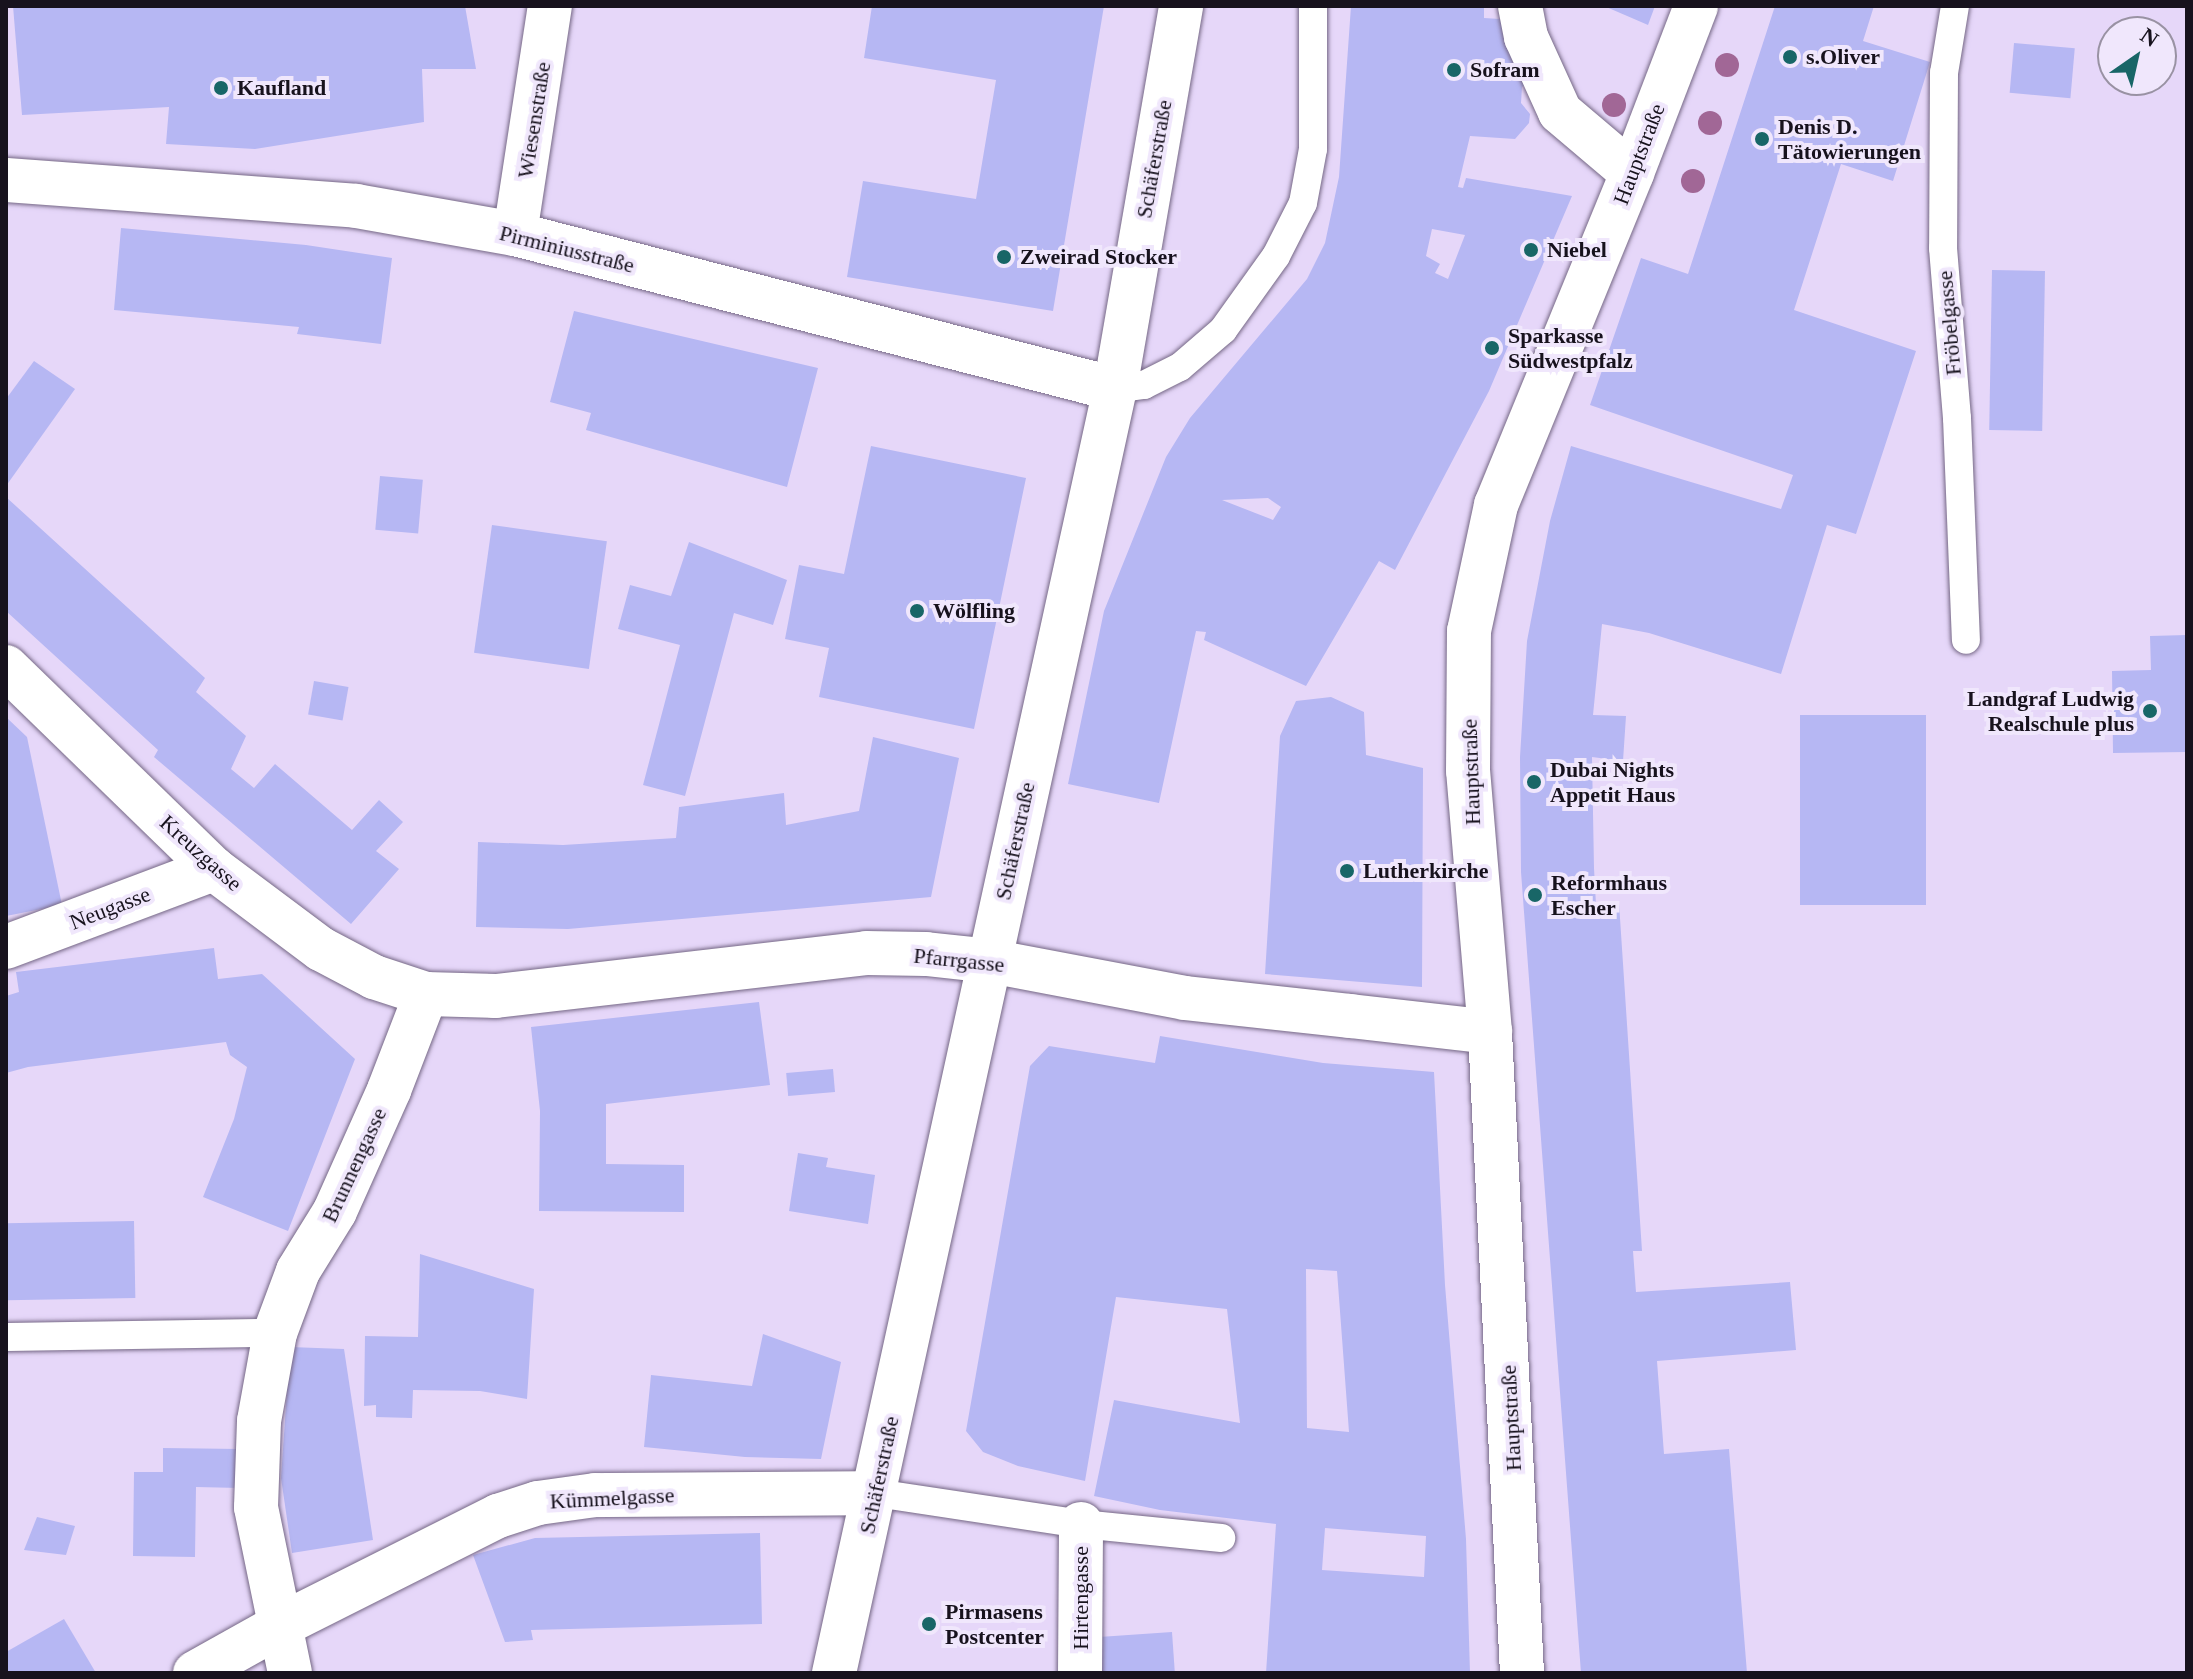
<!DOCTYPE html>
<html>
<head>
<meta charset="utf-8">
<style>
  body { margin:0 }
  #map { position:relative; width:2193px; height:1679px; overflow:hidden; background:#e6d7f9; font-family:"Times New Roman",serif }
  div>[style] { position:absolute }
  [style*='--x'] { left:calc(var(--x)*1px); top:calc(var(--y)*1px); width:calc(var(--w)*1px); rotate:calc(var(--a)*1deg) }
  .building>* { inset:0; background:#b6b7f3; transform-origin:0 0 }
  .roads { filter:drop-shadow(0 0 2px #756785) drop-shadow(0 0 2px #756785) }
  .service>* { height:28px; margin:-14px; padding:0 14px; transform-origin:14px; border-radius:14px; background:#fff }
  .pedestrian>* { height:44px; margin:-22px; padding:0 22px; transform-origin:22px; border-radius:22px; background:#fff }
  .minor>* { height:44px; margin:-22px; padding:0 22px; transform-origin:22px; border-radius:22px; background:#fff }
  .secondary>* { height:44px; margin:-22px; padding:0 22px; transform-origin:22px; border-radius:22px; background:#fff }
  .trees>* { width:24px; height:24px; margin:-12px; border-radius:50%; background:#a16796 }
  .dots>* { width:22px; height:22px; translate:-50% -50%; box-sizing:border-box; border:4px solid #f0e7fc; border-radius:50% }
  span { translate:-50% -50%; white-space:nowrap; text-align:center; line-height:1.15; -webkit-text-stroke:8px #f0e7fc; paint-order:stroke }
  .poi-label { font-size:22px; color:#17121d; font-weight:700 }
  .left { translate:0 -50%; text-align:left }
  .right { translate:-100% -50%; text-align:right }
  .street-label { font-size:22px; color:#17121d }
  .frame { position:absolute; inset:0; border:8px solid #17121d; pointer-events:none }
  .north { position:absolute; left:2097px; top:16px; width:80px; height:80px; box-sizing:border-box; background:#f0e7fc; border:2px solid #9992a3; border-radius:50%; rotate:34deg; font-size:22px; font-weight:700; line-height:32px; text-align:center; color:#17121d }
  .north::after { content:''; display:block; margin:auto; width:28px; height:36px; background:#186667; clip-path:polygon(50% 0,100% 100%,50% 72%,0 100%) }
</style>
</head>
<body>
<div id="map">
  <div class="building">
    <i style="clip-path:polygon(13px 6px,465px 6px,476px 69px,422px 69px,424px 122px,255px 149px,166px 144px,169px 107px,22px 115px)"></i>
    <i style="clip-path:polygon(872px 6px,1104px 6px,1053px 311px,847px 277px,863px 181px,976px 199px,996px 80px,864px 58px)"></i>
    <i style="clip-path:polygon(evenodd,1351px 6px,1484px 6px,1484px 18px,1500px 19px,1512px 30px,1531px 80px,1522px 87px,1521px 103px,1530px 114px,1529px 123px,1515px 139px,1470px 136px,1458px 187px,1463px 188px,1466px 178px,1572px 196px,1489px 391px,1395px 570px,1379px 561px,1306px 686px,1204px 640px,1206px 632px,1196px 631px,1159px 803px,1068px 784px,1104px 611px,1166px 457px,1190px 418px,1307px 279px,1325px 243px,1339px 177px,1351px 6px,1432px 229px,1465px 235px,1448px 279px,1435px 273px,1440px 264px,1426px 256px,1432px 229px,1351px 6px,1268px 498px,1281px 507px,1273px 520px,1222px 500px,1268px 498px)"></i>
    <i style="clip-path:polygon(1604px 6px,1655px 6px,1648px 25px)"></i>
    <i style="clip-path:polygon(1775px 6px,1874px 6px,1863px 41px,1930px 62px,1893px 181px,1841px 164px,1794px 310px,1916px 351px,1856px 534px,1827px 525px,1781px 674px,1649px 633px,1602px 624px,1593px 715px,1626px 716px,1623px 761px,1592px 757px,1594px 868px,1596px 905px,1619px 903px,1642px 1251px,1633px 1251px,1636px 1292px,1790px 1282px,1796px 1350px,1657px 1361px,1664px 1454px,1729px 1449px,1747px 1673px,1581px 1673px,1521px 872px,1520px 757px,1527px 641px,1550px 521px,1571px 446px,1781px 509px,1793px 475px,1590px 405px,1641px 258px,1688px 274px)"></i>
    <i style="left:2014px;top:43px;width:61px;height:50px;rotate:5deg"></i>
    <i style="clip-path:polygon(121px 228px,306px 245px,392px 258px,381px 344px,297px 334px,299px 327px,114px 310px)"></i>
    <i style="left:1992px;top:270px;width:53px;height:160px;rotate:1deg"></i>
    <i style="clip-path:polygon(574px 311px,818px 368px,787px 487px,586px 430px,591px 413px,550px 402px)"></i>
    <i style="clip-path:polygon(34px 361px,75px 389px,6px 486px,6px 399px)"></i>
    <i style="clip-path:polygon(871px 446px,1026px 478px,974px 729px,819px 697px,829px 648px,785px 639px,799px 565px,844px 574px)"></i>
    <i style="left:380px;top:476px;width:43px;height:54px;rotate:5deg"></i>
    <i style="clip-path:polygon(6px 497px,205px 678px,196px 692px,246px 736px,231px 769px,254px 788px,275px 764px,352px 830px,379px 800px,403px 822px,376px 851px,399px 869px,351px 924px,154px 757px,158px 750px,6px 611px)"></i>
    <i style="left:492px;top:525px;width:116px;height:129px;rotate:8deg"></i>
    <i style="clip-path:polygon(689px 542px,787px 580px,773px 625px,734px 613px,685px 796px,643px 785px,680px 645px,618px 629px,630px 585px,671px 596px)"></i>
    <i style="clip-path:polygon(2187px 635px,2187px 752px,2113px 753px,2112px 671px,2151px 670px,2150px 636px)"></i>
    <i style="left:314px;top:681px;width:35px;height:34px;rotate:10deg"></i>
    <i style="clip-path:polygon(1331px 697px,1364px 712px,1366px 755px,1423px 768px,1422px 987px,1265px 974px,1280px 736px,1296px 701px)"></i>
    <i style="left:1800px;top:715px;width:126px;height:190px"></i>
    <i style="clip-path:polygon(6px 717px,27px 737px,62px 905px,6px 916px)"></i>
    <i style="clip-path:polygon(873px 737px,959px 758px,931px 897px,568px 929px,476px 927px,478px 842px,563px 845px,676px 838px,679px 807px,784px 793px,786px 825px,859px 811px)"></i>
    <i style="clip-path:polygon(214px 948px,218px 979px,262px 974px,355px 1059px,288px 1231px,203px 1197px,234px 1119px,247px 1067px,230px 1055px,226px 1042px,28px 1067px,6px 1073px,6px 996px,19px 992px,16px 972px)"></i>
    <i style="clip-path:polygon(759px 1002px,770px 1085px,606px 1104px,606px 1164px,684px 1165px,684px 1212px,539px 1211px,540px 1111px,531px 1027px)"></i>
    <i style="clip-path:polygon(evenodd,1160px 1036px,1323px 1063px,1434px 1072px,1445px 1285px,1466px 1539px,1470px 1673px,1266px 1673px,1276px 1524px,1160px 1510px,1094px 1496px,1114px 1400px,1240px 1423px,1227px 1309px,1116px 1297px,1085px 1481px,1018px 1466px,983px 1452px,966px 1431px,1030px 1066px,1049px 1046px,1155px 1063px,1160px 1036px,1306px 1269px,1337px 1271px,1349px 1432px,1307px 1428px,1306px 1269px,1160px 1036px,1325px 1528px,1426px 1536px,1424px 1577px,1322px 1570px,1325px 1528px)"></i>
    <i style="left:833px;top:1069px;width:23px;height:47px;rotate:85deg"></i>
    <i style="clip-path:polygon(798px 1153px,828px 1158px,826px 1167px,875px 1175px,868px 1224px,789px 1211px)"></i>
    <i style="left:134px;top:1221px;width:77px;height:128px;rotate:89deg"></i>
    <i style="clip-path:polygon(420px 1254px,534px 1289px,527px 1399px,480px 1391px,413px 1390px,412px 1418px,376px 1417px,376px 1405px,364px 1406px,365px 1336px,418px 1337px)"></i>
    <i style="clip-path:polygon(763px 1334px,841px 1362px,821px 1459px,745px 1457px,644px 1447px,651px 1375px,752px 1386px)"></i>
    <i style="clip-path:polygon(290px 1347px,344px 1349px,373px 1540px,292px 1553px,281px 1478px)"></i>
    <i style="clip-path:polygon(163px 1448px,240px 1449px,240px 1488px,196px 1487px,195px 1557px,133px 1556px,134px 1472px,163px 1472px)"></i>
    <i style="clip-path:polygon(37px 1517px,75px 1526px,66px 1555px,24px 1550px)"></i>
    <i style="clip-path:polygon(760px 1533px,762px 1624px,531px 1630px,533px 1640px,505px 1642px,473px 1555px,535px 1538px)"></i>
    <i style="clip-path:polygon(64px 1619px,96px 1673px,6px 1673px,6px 1652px)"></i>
    <i style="left:1172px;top:1632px;width:41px;height:73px;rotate:86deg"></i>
  </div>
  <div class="roads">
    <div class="service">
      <i style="--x:1955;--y:6;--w:68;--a:99.3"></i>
      <i style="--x:1944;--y:73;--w:175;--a:90.3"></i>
      <i style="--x:1943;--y:248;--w:171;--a:85.3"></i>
      <i style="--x:1957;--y:418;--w:222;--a:87.7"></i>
      <i style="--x:1115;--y:389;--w:29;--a:-8"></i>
      <i style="--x:1144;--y:385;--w:40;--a:-26.6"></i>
      <i style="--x:1180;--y:367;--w:57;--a:-40.7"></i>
      <i style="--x:1223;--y:330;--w:91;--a:-54.4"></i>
      <i style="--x:1276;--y:256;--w:59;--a:-63"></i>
      <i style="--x:1303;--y:203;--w:55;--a:-79.5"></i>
      <i style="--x:1313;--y:149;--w:143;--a:-90"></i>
      <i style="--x:6;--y:1337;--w:269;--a:-0.9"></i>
      <i style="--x:876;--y:1493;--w:207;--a:8.6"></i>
      <i style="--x:1081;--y:1524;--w:141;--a:5.7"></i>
    </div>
    <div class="pedestrian">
      <i style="--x:1520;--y:6;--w:32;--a:79"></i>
      <i style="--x:1526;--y:37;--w:82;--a:65.6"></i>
      <i style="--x:1560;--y:112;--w:94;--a:40.3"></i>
      <i style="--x:1350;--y:1016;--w:141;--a:6.5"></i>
      <i style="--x:1522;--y:1673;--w:642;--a:-92.86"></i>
      <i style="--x:1490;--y:1032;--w:262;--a:-94.8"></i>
      <i style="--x:1468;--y:771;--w:140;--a:-89.6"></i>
      <i style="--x:1469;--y:631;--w:129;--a:-77.9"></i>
      <i style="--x:1496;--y:505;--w:359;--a:-67.7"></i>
      <i style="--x:1632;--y:173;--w:179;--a:-69"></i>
    </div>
    <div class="minor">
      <i style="--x:6;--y:180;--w:351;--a:4.2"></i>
      <i style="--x:356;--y:206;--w:161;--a:10"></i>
      <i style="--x:515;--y:234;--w:620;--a:14.48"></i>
      <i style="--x:515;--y:234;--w:231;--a:-81.3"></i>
      <i style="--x:6;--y:667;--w:290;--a:44.2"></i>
      <i style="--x:214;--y:869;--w:134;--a:36.8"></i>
      <i style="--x:321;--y:949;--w:60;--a:27.8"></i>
      <i style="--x:374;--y:977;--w:55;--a:18.1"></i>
      <i style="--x:426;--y:994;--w:70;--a:1.6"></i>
      <i style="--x:496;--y:996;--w:372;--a:-6.6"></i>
      <i style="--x:866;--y:953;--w:60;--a:1"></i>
      <i style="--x:926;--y:954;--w:64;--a:6.2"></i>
      <i style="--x:990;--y:961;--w:198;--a:10.7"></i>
      <i style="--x:1185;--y:998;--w:166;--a:6.2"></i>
      <i style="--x:6;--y:947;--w:222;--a:-20.6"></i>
      <i style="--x:195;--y:1673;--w:98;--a:-29.2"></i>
      <i style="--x:281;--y:1625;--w:243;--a:-26.7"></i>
      <i style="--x:498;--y:1516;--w:42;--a:-18"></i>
      <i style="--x:538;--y:1503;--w:58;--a:-8"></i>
      <i style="--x:595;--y:1495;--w:281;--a:-0.4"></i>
      <i style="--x:290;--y:1673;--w:169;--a:-101.6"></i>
      <i style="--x:256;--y:1507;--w:86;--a:-88"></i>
      <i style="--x:259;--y:1421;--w:89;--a:-79.7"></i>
      <i style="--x:275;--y:1333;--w:66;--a:-69.6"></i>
      <i style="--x:298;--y:1271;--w:70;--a:-58.3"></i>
      <i style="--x:335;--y:1211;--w:133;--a:-65.9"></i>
      <i style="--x:389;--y:1090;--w:103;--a:-68.9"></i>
      <i style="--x:1080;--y:1673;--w:149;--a:-89.6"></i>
    </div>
    <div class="secondary">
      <i style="--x:834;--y:1673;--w:1314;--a:-77.66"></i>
      <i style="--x:1115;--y:389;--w:389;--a:-80.2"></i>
    </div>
  </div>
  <div class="trees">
    <i style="left:1727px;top:65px"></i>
    <i style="left:1614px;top:105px"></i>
    <i style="left:1710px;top:123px"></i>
    <i style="left:1693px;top:181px"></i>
  </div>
  <div class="dots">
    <i style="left:1790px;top:57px;background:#186667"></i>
    <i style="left:1454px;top:70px;background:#186667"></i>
    <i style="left:221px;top:88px;background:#186667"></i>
    <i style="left:1762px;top:139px;background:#186667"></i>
    <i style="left:1531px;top:250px;background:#186667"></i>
    <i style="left:1004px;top:257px;background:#186667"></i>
    <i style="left:1492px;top:348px;background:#186667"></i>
    <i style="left:917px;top:611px;background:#186667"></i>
    <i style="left:2150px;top:711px;background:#186667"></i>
    <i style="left:1534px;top:782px;background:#186667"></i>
    <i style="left:1347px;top:871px;background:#186667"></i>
    <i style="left:1535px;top:895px;background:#186667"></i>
    <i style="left:929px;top:1624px;background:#186667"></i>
  </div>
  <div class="poi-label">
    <span class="left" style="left:1806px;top:57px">s.Oliver</span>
    <span class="left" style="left:1470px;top:70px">Sofram</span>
    <span class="left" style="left:237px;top:88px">Kaufland</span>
    <span class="left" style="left:1778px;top:139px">Denis D.<br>Tätowierungen</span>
    <span class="left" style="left:1547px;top:250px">Niebel</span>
    <span class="left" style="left:1020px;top:257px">Zweirad Stocker</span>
    <span class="left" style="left:1508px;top:348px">Sparkasse<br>Südwestpfalz</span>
    <span class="left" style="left:933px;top:611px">Wölfling</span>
    <span class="right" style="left:2134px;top:711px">Landgraf Ludwig<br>Realschule plus</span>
    <span class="left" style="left:1550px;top:782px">Dubai Nights<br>Appetit Haus</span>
    <span class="left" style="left:1363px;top:871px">Lutherkirche</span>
    <span class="left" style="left:1551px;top:895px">Reformhaus<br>Escher</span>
    <span class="left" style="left:945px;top:1624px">Pirmasens<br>Postcenter</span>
  </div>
  <div class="street-label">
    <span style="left:534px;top:120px;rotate:-81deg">Wiesenstraße</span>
    <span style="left:1639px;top:154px;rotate:-69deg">Hauptstraße</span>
    <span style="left:1154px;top:159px;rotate:-80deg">Schäferstraße</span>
    <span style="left:567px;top:249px;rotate:14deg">Pirminiusstraße</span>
    <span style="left:1949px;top:323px;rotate:-95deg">Fröbelgasse</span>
    <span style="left:1471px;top:772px;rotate:-92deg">Hauptstraße</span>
    <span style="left:1015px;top:841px;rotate:-78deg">Schäferstraße</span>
    <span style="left:201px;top:853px;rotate:42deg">Kreuzgasse</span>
    <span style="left:110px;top:908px;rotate:-21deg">Neugasse</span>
    <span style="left:959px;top:960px;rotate:6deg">Pfarrgasse</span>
    <span style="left:354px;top:1165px;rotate:-65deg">Brunnengasse</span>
    <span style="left:1511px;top:1418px;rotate:-93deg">Hauptstraße</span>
    <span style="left:879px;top:1475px;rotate:-78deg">Schäferstraße</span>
    <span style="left:612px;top:1498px;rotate:-3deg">Kümmelgasse</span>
    <span style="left:1081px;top:1598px;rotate:-90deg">Hirtengasse</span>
  </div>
  <div class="frame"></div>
  <div class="north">N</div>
</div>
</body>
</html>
